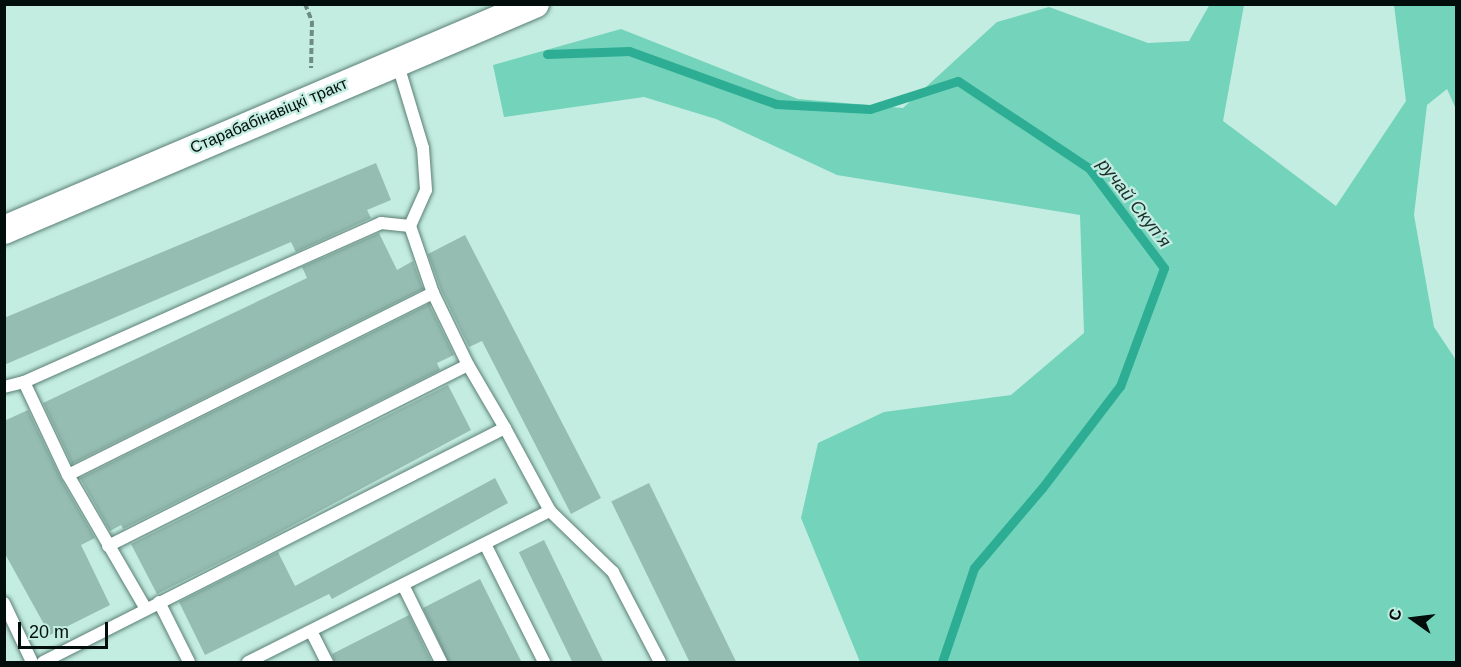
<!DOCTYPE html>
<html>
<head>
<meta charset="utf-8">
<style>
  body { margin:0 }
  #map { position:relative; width:1461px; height:667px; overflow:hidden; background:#c4ede1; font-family:Helvetica,sans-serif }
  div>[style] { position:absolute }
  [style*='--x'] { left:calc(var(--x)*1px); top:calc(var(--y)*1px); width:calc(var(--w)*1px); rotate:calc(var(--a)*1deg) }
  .green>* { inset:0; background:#73d3bb }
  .stream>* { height:9px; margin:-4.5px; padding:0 4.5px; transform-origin:4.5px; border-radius:4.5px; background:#2dad93 }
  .building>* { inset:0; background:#96bdb2; transform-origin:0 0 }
  .path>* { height:4px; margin-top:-2px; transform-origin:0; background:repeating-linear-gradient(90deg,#6f8c84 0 6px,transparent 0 9px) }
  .roads { filter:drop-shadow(0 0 2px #5a7f75) drop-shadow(0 0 2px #5a7f75) }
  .service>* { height:12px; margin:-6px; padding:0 6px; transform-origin:6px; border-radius:6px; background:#fff }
  .tertiary>* { height:28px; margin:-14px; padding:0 14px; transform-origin:14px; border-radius:14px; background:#fff }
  span { translate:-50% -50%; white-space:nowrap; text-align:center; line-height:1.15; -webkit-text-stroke:4.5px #c4ede1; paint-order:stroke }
  .street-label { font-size:16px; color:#020e0b }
  .water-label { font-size:18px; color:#1b302b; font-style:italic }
  .frame { position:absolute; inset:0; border:6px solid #020e0b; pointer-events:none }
  .north { position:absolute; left:1383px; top:589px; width:60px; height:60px; -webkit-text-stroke:4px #c4ede1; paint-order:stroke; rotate:284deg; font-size:16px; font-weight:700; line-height:24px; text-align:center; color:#020e0b }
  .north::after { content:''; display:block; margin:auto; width:21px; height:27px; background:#020e0b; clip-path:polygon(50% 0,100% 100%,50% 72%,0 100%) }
  .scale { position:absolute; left:18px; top:622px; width:90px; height:27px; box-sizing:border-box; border:3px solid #020e0b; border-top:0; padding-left:8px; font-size:18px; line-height:21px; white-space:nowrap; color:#020e0b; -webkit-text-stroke:4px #c4ede1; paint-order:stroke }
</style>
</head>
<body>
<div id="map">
  <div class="green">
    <i style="clip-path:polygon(1210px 4px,1244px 5px,1223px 121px,1336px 206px,1406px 101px,1394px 5px,1456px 5px,1456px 109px,1447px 89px,1427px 105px,1414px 215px,1434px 327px,1456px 360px,1456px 662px,860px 662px,801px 518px,818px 443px,884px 412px,1011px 395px,1084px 333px,1080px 215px,837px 175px,716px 119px,644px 97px,504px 117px,493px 65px,621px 29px,798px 99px,903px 108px,997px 22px,1049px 7px,1148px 43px,1189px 41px)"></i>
  </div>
  <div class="stream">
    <i style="--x:547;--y:54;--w:82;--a:-2.1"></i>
    <i style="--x:629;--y:51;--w:156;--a:19.8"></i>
    <i style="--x:776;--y:104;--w:94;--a:3"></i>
    <i style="--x:870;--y:109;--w:92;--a:-17.7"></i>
    <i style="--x:958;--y:81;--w:157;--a:33.6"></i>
    <i style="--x:1089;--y:168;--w:125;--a:53.1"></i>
    <i style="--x:1164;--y:268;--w:126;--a:110.4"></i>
    <i style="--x:1120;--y:386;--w:128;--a:127.4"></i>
    <i style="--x:1042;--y:488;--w:105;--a:130.4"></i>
    <i style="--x:974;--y:568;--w:99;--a:108.8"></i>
  </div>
  <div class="building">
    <i style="clip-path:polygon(376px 163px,391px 200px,367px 210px,371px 218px,296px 252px,291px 242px,4px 365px,4px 318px)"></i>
    <i style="clip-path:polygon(379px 233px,397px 270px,413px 261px,423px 289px,72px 464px,43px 403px,307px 278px,302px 267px)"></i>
    <i style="clip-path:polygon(465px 235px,601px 498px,571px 514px,482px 341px,469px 347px,441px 290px,428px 254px)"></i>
    <i style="clip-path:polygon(429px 304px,454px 355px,437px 363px,440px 370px,123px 529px,121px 525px,110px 531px,80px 478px)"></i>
    <i style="clip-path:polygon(448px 385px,471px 430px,271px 537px,157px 594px,131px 544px)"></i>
    <i style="clip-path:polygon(28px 410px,61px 479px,95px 538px,81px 545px,110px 605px,50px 635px,4px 552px,4px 421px)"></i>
    <i style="clip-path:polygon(495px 478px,508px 503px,332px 599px,329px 594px,205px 655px,179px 602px,278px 552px,295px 586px)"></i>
    <i style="left:649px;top:483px;width:201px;height:42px;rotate:64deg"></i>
    <i style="left:544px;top:540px;width:137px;height:28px;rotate:64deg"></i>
    <i style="clip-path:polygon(480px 579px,522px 663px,449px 663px,423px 608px)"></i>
    <i style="clip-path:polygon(409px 615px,432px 663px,335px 663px,332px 654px)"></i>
  </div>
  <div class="path">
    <i style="--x:305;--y:4;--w:18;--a:68"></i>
    <i style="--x:312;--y:21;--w:47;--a:91.2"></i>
  </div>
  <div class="roads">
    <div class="service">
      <i style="--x:24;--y:382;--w:103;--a:64.7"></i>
      <i style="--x:68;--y:475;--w:155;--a:59.8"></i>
      <i style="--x:4;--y:387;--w:21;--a:-14"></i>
      <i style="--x:24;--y:382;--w:391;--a:-24"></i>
      <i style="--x:381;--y:223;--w:29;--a:6"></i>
      <i style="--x:505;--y:428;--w:94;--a:61.5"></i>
      <i style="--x:550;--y:511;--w:88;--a:44.1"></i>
      <i style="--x:613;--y:572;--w:102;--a:62.4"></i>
      <i style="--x:68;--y:475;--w:408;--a:-26.5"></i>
      <i style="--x:433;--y:293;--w:71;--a:-108.9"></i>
      <i style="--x:410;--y:226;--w:39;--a:-66"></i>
      <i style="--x:426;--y:190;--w:42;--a:-94.1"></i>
      <i style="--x:423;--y:148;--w:90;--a:-106.8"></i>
      <i style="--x:485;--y:544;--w:132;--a:63.4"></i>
      <i style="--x:108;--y:546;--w:403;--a:-26.7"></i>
      <i style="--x:403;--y:585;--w:86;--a:63.7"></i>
      <i style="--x:159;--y:602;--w:67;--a:63.4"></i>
      <i style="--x:4;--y:603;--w:65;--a:64.6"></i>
      <i style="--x:311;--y:631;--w:35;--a:63"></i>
      <i style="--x:43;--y:662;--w:518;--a:-26.86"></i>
      <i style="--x:505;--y:428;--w:73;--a:-120.4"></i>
      <i style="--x:468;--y:365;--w:80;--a:-115.9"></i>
      <i style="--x:248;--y:662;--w:338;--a:-26.6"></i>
    </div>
    <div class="tertiary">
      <i style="--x:4;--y:230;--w:577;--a:-23.06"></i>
    </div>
  </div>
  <div class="street-label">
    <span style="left:269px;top:116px;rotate:-23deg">Старабабінавіцкі тракт</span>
  </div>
  <div class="water-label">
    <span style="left:1134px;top:203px;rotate:52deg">ручай Скупʼя</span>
  </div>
  <div class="frame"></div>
  <div class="north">С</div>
  <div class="scale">20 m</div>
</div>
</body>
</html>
